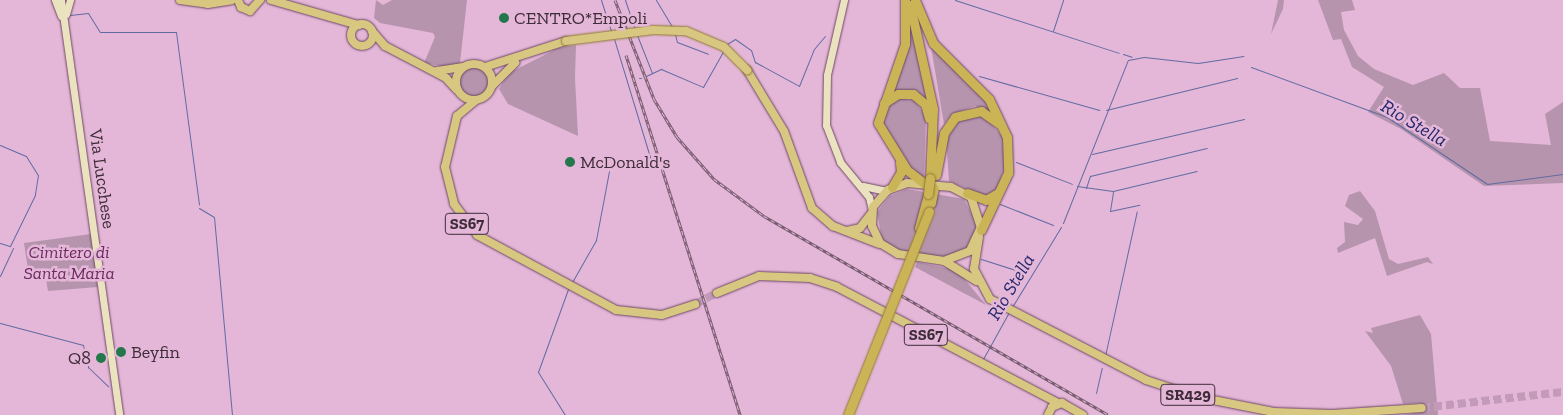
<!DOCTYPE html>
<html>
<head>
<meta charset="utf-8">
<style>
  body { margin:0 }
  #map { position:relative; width:1563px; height:415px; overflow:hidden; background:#e4b7d8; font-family:"Zilla Slab",serif }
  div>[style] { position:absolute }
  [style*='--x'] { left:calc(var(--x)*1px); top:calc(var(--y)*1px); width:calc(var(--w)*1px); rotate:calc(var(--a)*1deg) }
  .green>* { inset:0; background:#b694ad }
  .round { border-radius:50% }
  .stream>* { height:1px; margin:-0.5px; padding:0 0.5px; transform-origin:0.5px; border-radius:0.5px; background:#616ba2 }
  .primary-tunnel>* { height:8px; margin-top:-4px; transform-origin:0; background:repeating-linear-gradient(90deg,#c39bb8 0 8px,transparent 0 12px) }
  .roads { filter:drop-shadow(0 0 1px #6e4764) drop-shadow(0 0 1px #6e4764) }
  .secondary>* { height:7px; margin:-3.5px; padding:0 3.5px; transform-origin:3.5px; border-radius:3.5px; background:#ebe3c0 }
  .primary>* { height:8px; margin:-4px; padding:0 4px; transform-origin:4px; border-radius:4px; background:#d7c780 }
  .primary>.ring { margin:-4px; padding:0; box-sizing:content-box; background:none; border:8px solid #d7c780; border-radius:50% }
  .trunk>* { height:9px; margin:-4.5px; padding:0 4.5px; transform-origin:4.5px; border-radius:4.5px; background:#cab456 }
  .rail>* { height:3px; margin-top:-1.5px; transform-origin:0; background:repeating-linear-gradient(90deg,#e4b7d8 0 4px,#785c70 0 8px); box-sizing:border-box; border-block:1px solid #785c70 }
  .bridges { filter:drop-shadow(0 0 1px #907931) drop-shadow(0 0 1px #907931) }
  .primary-bridge>* { height:8px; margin:-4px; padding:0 4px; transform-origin:4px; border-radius:4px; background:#d7c780 }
  .trunk-bridge>* { height:9px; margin:-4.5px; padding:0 4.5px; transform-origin:4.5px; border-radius:4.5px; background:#cab456 }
  .dots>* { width:14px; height:14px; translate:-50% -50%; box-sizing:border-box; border:2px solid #e4b7d8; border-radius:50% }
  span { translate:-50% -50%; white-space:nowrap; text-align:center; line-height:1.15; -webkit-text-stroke:5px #e4b7d8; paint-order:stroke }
  .shield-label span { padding:1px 4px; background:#e4b7d8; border:1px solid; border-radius:4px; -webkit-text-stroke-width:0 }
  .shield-label { font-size:16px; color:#3e2c39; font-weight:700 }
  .poi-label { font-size:18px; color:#3e2c39 }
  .left { translate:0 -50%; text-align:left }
  .right { translate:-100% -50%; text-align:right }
  .street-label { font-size:18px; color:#3e2c39 }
  .park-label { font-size:18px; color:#6c2a60; font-style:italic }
  .water-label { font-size:19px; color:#24276c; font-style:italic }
</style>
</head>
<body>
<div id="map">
  <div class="green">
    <i style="clip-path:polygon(376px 0,383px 5px,392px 0,467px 0,460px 63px,447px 67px,424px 63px,435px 37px,433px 33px,380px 23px,374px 18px)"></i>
    <i style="clip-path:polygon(1278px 0,1284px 0,1283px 9px,1271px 34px)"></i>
    <i style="clip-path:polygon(1318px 0,1352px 0,1355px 10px,1341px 12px,1344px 30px,1358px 56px,1374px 69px,1413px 85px,1444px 73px,1460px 88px,1480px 88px,1490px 141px,1551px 145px,1545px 114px,1563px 102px,1563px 183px,1484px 186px,1401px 129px,1368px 112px,1384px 87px,1352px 67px,1341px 39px,1333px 40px)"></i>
    <i style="clip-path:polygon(910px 25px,923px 72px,928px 104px,923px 97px,888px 96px,903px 67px)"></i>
    <i style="clip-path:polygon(576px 45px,575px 78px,578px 136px,508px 104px,499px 89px,509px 73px,558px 48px)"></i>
    <i style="clip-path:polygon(931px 47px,983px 95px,994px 115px,975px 106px,952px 114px,944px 124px)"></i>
    <i class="round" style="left:459px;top:67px;width:30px;height:30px"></i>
    <i style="clip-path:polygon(899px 98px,915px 101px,926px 117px,924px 181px,916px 177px,883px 128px,884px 110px)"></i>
    <i style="clip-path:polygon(984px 116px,1002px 136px,1006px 163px,996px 192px,987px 198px,949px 181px,946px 137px,962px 117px)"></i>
    <i style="clip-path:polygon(907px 189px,964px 199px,978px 226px,968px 249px,945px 258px,893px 249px,882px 240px,877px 212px,890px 196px)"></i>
    <i style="clip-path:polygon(1360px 191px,1375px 211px,1389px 259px,1398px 264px,1428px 257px,1433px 264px,1427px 262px,1387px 276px,1375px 238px,1338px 253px,1337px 248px,1345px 242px,1344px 222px,1358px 225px,1363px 219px,1345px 206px,1349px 195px)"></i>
    <i style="clip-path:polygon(91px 234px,98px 287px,48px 291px,45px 274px,29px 276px,24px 243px)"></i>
    <i style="clip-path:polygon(917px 262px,957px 270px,986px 305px,915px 267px)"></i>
    <i style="clip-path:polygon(1420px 315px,1431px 334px,1438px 415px,1404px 415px,1422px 412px,1421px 403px,1403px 404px,1391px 366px,1365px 331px,1373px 333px,1371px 328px)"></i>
  </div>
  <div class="stream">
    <i style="--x:601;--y:0;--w:35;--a:72"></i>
    <i style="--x:625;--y:0;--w:31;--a:71"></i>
    <i style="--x:656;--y:0;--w:33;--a:59"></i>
    <i style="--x:955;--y:0;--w:172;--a:17.9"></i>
    <i style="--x:70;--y:15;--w:18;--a:-6"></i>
    <i style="--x:88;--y:13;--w:22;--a:58"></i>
    <i style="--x:100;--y:32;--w:76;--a:0"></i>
    <i style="--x:176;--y:32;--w:174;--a:82.4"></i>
    <i style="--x:1053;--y:31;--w:33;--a:-72"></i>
    <i style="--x:675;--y:34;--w:8;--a:76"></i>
    <i style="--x:677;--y:42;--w:33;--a:21"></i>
    <i style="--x:637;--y:35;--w:41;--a:68.5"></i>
    <i style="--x:727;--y:44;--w:9;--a:-32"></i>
    <i style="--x:735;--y:39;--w:19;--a:35"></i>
    <i style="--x:751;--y:50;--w:13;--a:72"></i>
    <i style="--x:755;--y:62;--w:50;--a:28.6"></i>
    <i style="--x:799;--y:86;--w:40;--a:-68"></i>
    <i style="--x:814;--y:49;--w:17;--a:-50"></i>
    <i style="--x:1123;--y:54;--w:9;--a:18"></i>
    <i style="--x:1251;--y:67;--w:145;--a:20.2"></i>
    <i style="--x:1387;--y:117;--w:120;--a:33.8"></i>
    <i style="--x:1487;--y:184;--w:77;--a:-7.5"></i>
    <i style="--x:646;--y:76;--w:17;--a:-25"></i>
    <i style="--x:661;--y:69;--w:46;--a:23.2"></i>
    <i style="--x:703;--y:87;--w:43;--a:-60.4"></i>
    <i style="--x:979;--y:76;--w:125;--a:15.8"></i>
    <i style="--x:639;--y:78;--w:2;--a:0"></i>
    <i style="--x:1106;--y:110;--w:135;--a:-13.7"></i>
    <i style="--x:0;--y:145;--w:28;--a:23"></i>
    <i style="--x:26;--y:156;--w:22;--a:58"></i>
    <i style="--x:38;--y:175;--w:20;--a:99"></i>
    <i style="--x:35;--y:195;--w:57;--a:116.1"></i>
    <i style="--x:1092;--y:154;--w:156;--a:-13"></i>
    <i style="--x:611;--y:160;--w:43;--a:9.5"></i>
    <i style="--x:653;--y:167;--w:134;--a:-106.9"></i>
    <i style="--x:1016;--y:162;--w:60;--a:21.4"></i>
    <i style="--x:1077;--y:186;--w:36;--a:8"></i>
    <i style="--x:1113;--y:191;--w:86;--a:-13.4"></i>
    <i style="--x:1086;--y:188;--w:13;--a:-72"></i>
    <i style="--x:1090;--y:176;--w:120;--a:-13.5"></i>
    <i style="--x:1113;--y:192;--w:19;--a:99"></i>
    <i style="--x:1110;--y:211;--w:30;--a:-12"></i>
    <i style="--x:1000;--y:204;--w:57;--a:21.6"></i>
    <i style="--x:199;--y:208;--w:17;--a:31"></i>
    <i style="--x:214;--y:217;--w:199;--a:84.8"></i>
    <i style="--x:1063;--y:223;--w:175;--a:-68.3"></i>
    <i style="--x:1128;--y:60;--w:16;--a:-11"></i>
    <i style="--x:1144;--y:57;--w:54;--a:6.3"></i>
    <i style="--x:1198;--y:63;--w:46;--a:-8.8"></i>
    <i style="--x:0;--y:243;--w:10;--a:17"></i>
    <i style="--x:981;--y:259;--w:46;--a:17.7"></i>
    <i style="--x:0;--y:276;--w:31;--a:-65"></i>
    <i style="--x:571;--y:284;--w:51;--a:-60.4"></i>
    <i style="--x:596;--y:240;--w:70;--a:-79.3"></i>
    <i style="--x:1012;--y:307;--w:94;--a:-58.5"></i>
    <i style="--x:0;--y:323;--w:86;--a:14.8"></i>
    <i style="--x:83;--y:345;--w:23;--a:77"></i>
    <i style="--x:88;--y:367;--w:28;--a:44"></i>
    <i style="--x:1105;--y:356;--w:148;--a:-77.6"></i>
    <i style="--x:983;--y:359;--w:54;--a:-61"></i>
    <i style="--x:1096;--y:393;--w:26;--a:-77"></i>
    <i style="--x:565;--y:415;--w:51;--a:-122.1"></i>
    <i style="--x:538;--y:372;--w:88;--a:-70.1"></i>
  </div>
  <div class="primary-tunnel">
    <i style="--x:695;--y:304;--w:25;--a:-27"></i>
    <i style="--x:1422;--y:408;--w:142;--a:-6.5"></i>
  </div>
  <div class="roads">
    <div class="secondary">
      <i style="--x:55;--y:0;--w:17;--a:69"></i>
      <i style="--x:61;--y:0;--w:419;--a:82"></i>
      <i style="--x:844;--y:0;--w:77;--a:102.8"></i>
      <i style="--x:827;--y:75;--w:50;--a:91.1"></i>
      <i style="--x:826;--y:125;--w:40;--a:69"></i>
      <i style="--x:840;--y:162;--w:45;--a:50.4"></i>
      <i style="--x:869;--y:197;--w:13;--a:77"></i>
      <i style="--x:66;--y:14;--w:15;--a:-74"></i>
      <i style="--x:863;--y:186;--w:24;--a:12"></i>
    </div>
    <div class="primary">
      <i style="--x:180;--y:0;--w:28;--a:8"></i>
      <i style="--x:208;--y:4;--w:24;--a:-9"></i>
      <i style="--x:238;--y:0;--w:8;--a:67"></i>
      <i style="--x:241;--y:7;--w:10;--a:24"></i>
      <i style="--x:250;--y:11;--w:15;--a:-48"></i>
      <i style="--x:271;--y:0;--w:91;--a:16"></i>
      <i class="ring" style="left:351px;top:24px;width:14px;height:14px"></i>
      <i style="--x:372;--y:31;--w:20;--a:49"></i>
      <i style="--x:385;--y:46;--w:69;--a:27.7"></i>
      <i style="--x:446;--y:78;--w:15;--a:48"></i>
      <i class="ring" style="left:456px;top:64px;width:28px;height:28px"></i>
      <i style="--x:485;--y:67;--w:85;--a:-17.8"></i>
      <i style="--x:747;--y:70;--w:71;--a:58.8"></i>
      <i style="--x:784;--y:131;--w:82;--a:70"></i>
      <i style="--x:812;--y:208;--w:28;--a:41"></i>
      <i style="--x:833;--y:226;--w:49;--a:21.4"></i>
      <i style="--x:437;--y:71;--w:25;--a:-9"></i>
      <i style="--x:492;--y:86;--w:33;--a:-45"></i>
      <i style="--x:475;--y:101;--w:23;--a:140"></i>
      <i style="--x:457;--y:116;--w:52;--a:103.2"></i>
      <i style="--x:445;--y:167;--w:38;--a:76"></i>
      <i style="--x:454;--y:204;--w:39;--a:53"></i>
      <i style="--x:477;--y:235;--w:158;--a:28.3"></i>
      <i style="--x:616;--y:310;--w:46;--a:6.2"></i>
      <i style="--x:662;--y:315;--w:35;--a:-18"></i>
      <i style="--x:907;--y:183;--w:44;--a:5.2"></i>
      <i style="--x:951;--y:187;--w:22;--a:27"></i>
      <i style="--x:971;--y:197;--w:32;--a:72"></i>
      <i style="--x:981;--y:227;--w:26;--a:115"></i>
      <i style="--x:970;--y:251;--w:28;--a:159"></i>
      <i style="--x:944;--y:261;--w:47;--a:-171.3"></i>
      <i style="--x:898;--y:254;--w:21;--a:-149"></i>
      <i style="--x:880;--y:243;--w:19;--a:-115"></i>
      <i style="--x:872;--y:226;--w:19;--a:-87"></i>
      <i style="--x:873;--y:207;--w:23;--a:-49"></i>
      <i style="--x:888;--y:190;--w:20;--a:-20"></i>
      <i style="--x:847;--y:231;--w:13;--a:-13"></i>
      <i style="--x:860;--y:228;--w:18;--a:-52"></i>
      <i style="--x:979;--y:237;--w:32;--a:99"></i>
      <i style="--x:974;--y:269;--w:34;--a:62"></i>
      <i style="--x:990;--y:299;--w:176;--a:27.4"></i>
      <i style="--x:1146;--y:380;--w:55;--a:18.1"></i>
      <i style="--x:1198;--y:397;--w:77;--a:11.2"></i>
      <i style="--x:1274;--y:412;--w:58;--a:2"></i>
      <i style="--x:1332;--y:414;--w:90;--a:-3.8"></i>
      <i style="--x:946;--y:262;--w:36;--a:32"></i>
      <i style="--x:717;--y:293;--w:45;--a:-22"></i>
      <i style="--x:759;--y:276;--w:51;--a:2.2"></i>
      <i style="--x:810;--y:278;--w:28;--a:18"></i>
      <i style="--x:837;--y:287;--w:250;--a:27.7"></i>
      <i style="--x:1048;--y:415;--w:9;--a:-63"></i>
      <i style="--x:1052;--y:407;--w:11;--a:-22"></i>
      <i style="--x:1062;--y:403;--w:24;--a:30"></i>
    </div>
    <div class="trunk">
      <i style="--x:905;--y:0;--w:44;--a:90"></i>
      <i style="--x:905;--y:44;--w:83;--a:108.9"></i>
      <i style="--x:878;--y:123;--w:55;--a:58.3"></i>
      <i style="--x:907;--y:170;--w:23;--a:38"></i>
      <i style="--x:915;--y:0;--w:47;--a:67.3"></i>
      <i style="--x:933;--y:43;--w:79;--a:45"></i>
      <i style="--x:989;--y:99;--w:42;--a:64.7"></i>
      <i style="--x:1007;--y:137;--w:36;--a:88"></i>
      <i style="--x:1008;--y:173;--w:63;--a:115.3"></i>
      <i style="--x:910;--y:5;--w:107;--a:77.5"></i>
      <i style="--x:933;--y:109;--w:69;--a:92.5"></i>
      <i style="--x:884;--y:103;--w:17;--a:-33"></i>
      <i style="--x:898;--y:94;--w:15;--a:0"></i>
      <i style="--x:913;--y:94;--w:16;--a:40"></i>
      <i style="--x:925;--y:104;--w:15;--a:74"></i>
      <i style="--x:936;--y:175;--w:43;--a:-79.2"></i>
      <i style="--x:944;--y:133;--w:19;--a:-55"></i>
      <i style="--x:955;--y:117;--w:27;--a:-13"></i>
      <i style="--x:981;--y:111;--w:24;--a:35"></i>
      <i style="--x:892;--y:187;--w:17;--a:-59"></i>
      <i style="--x:901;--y:172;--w:10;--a:-96"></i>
      <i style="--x:967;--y:193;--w:20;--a:20"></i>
      <i style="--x:986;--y:200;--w:14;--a:-30"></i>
      <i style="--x:931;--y:203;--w:15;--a:-79"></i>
      <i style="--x:919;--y:228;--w:35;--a:-75"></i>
    </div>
  </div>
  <div class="rail">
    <i style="--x:615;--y:0;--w:106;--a:68.5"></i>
    <i style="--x:654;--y:99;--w:44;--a:58.8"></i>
    <i style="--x:677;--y:137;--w:56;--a:48.6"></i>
    <i style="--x:714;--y:179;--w:62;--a:36.5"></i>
    <i style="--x:764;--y:216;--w:397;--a:30"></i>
    <i style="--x:626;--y:55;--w:378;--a:72.4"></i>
  </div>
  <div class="bridges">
    <div class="primary-bridge">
      <i style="--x:566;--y:41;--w:88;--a:-7.2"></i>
      <i style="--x:653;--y:30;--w:33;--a:2"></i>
      <i style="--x:686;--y:31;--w:41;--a:22.8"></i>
      <i style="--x:724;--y:47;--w:33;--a:45"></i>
    </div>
    <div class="trunk-bridge">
      <i style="--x:928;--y:194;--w:16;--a:-83"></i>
      <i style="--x:848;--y:415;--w:219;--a:-68.3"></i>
    </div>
  </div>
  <div class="dots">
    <i style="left:504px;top:18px;background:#23784b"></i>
    <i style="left:570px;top:162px;background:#23784b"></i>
    <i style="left:121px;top:352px;background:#23784b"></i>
    <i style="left:101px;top:358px;background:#23784b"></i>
  </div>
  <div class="shield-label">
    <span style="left:467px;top:224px">SS67</span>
    <span style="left:926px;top:335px">SS67</span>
    <span style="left:1188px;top:395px">SR429</span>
  </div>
  <div class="poi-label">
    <span class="left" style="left:514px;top:18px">CENTRO*Empoli</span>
    <span class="left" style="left:580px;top:162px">McDonald's</span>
    <span class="left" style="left:131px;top:352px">Beyfin</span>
    <span class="right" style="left:91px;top:358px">Q8</span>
  </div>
  <div class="street-label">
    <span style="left:102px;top:179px;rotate:82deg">Via Lucchese</span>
  </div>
  <div class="park-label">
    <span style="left:69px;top:263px">Cimitero di<br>Santa Maria</span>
  </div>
  <div class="water-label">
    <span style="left:1414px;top:123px;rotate:31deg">Rio Stella</span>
    <span style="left:1011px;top:287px;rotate:-59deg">Rio Stella</span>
  </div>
</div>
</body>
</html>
